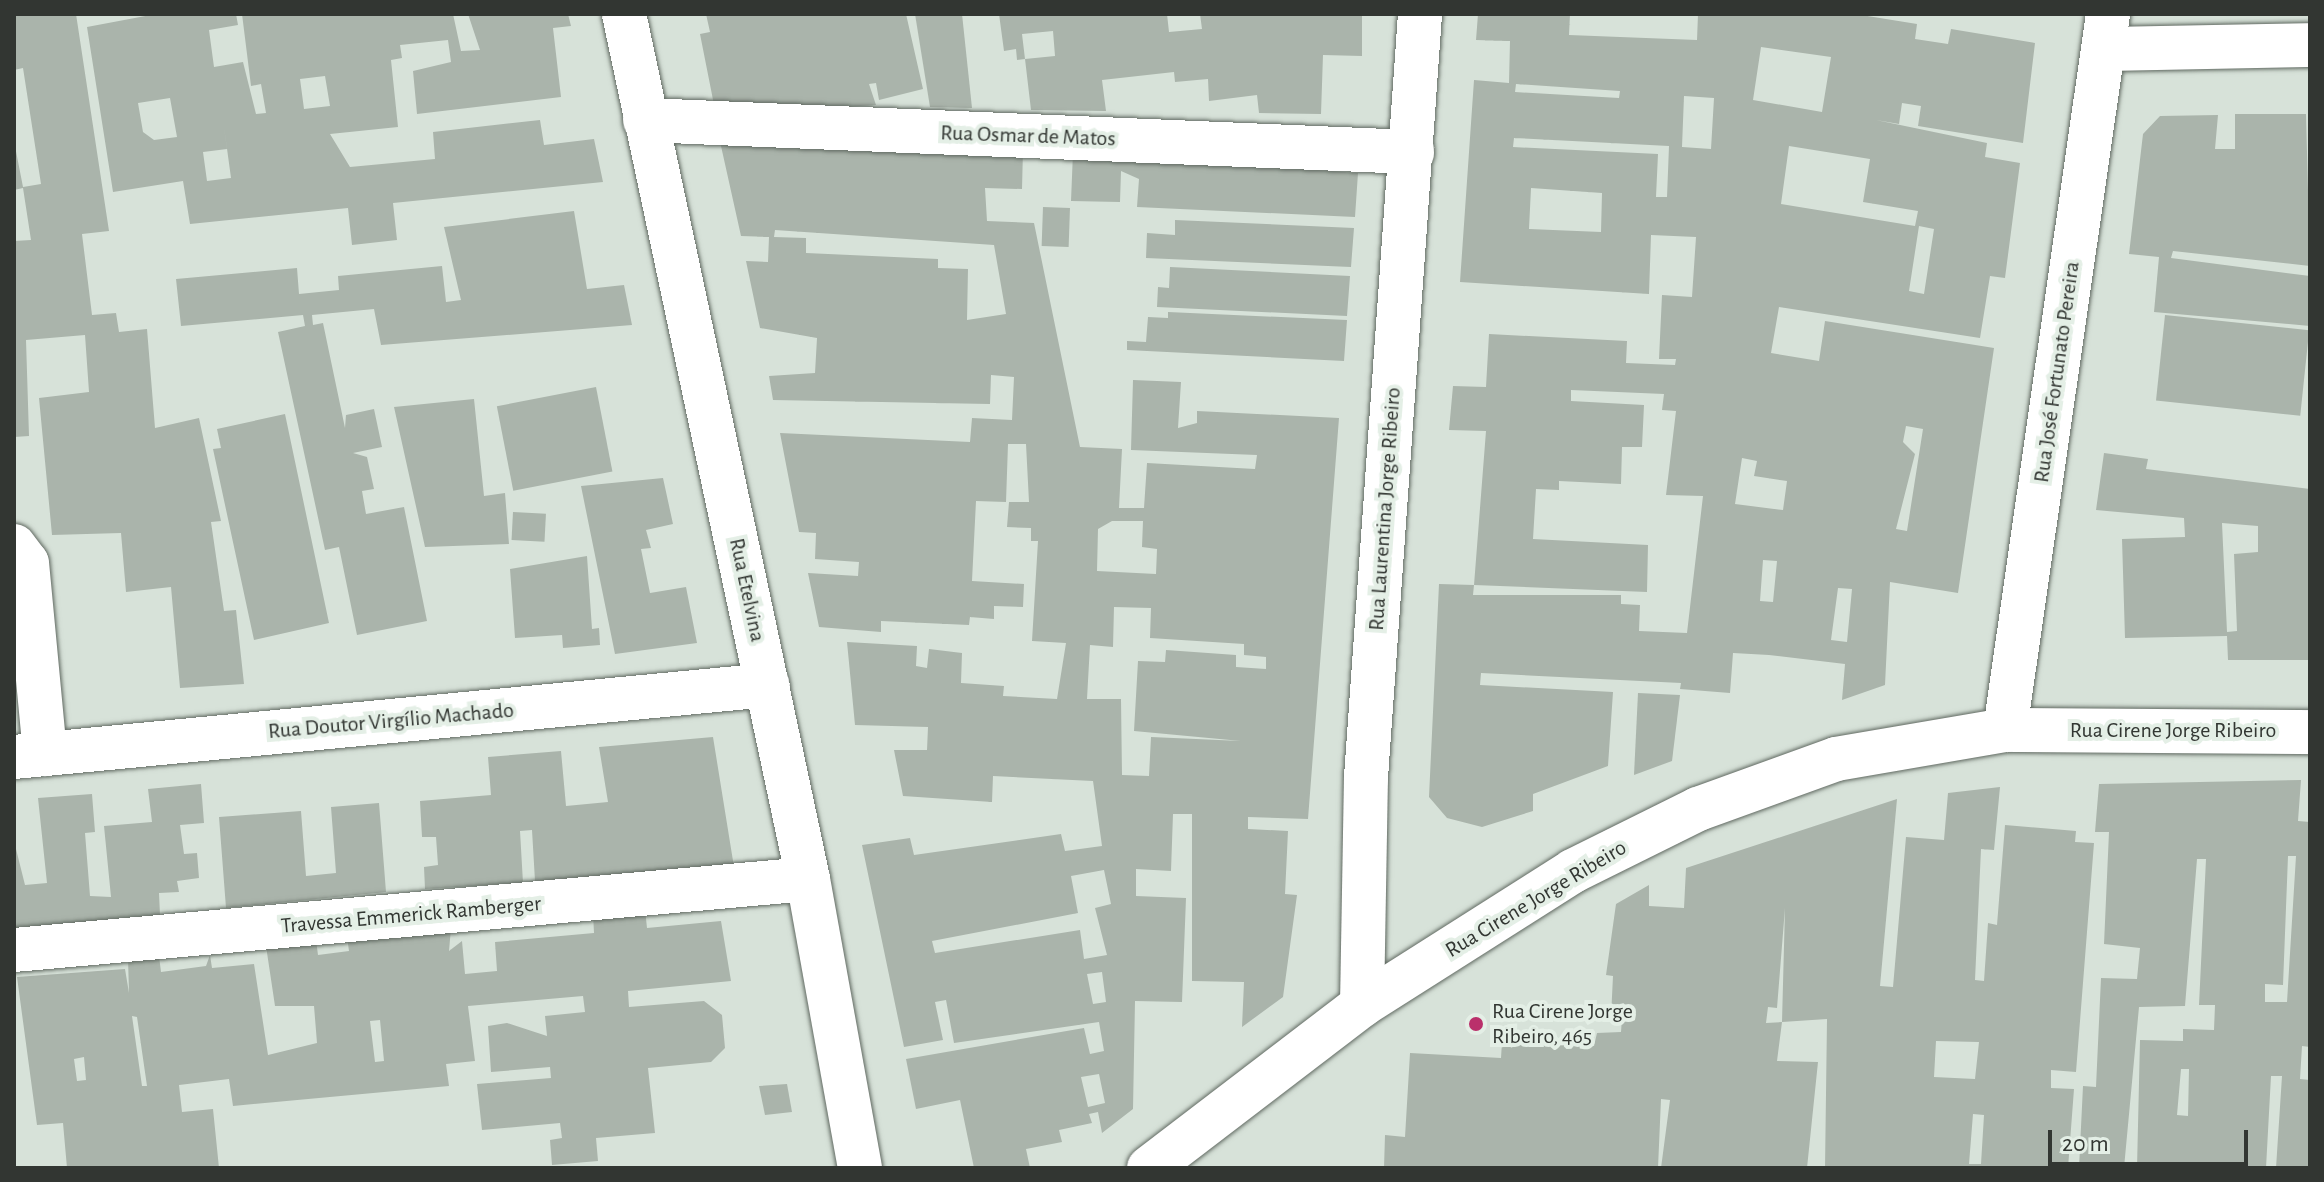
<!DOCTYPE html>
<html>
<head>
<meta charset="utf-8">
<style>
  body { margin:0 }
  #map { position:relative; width:2324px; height:1182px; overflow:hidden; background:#d7e2d9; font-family:"Alegreya Sans",sans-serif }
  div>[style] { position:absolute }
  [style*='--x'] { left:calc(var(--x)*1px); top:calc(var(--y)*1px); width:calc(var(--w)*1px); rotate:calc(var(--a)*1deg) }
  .building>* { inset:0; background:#aab4ab; transform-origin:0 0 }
  .roads { filter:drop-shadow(0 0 2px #606961) drop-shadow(0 0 2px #606961) }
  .minor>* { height:44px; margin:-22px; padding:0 22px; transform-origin:22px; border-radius:22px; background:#fff }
  .dots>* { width:22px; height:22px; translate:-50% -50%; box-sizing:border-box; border:4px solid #e4efe6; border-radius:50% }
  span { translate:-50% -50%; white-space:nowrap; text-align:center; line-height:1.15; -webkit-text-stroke:8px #e4efe6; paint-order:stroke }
  .street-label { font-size:22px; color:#323632 }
  .poi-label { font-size:22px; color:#323632 }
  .left { translate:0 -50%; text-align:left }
  .frame { position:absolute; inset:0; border:16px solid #323632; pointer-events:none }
  .scale { position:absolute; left:2048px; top:1130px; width:200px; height:36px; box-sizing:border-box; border:4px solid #323632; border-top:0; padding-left:10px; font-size:24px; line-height:28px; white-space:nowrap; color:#323632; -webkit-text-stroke:6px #e4efe6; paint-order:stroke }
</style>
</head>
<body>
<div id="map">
  <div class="building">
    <i style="clip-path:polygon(14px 14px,76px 14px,109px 231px,82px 234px,92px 315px,116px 313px,119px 332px,147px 329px,155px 428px,199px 418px,221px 521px,211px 522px,224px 611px,236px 610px,244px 684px,180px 688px,171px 587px,126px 592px,121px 533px,52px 535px,39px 398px,89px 392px,85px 335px,26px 340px,29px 436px,14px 437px,14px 241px,31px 240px,23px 188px,14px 190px,14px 141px,23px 187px,41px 184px,23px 68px,14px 70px)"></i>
    <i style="clip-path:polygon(evenodd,156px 14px,236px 14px,238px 25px,209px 30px,214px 67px,243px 62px,256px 114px,266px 113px,261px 84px,251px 86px,242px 14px,453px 14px,461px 51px,480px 50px,468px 14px,568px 14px,571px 26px,553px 28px,561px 97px,417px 114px,413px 71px,451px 62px,448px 40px,400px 45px,402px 58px,391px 60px,398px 127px,330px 134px,350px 167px,435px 159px,433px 132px,540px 120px,544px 145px,594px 139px,603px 182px,393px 203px,397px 240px,352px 245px,348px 208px,190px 224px,183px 181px,113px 192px,87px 27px,156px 14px,325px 76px,330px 106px,304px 109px,300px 79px,325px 76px,156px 14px,170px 98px,177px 137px,154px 140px,143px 132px,138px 103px,170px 98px,156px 14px,222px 112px,231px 178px,207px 181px,203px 152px,227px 149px,222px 112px)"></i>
    <i style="clip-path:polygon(706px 14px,906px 14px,923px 89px,879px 100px,876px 83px,869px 84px,876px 105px,716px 115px,700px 34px,710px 32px)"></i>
    <i style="clip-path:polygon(915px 14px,962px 14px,972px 108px,930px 107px)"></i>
    <i style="clip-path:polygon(evenodd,999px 14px,1167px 14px,1169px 32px,1202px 29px,1200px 14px,1362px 14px,1362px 56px,1323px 55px,1321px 114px,1259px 113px,1257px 95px,1209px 101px,1208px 79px,1175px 82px,1174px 72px,1102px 80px,1106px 111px,1031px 110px,1025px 59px,1017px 60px,1016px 49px,1004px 51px,999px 14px,1053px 31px,1055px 56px,1025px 59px,1022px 34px,1053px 31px)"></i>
    <i style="clip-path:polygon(evenodd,1478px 14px,1570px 14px,1569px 35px,1697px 40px,1698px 14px,1855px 14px,1917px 24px,1915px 39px,1948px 44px,1951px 29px,2035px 43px,2023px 143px,1918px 126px,1921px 106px,1902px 103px,1899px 124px,1876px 120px,1987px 143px,1985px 157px,2020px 163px,2005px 278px,1990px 276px,1980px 338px,1779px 307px,1771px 353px,1819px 361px,1825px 321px,1994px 348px,1958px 593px,1890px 582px,1885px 685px,1842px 700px,1845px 664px,1769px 655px,1733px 653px,1730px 693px,1680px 689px,1681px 683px,1481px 673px,1480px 685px,1613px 692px,1608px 766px,1533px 794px,1533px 811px,1482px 827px,1447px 818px,1429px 797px,1439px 584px,1474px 585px,1473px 595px,1621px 595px,1621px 604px,1640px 605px,1639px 631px,1687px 633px,1703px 496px,1666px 495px,1676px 411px,1662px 410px,1664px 394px,1571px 390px,1571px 401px,1644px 405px,1642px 447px,1622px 447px,1621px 484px,1559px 481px,1559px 490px,1536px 489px,1533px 539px,1648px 545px,1647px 592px,1474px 585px,1486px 431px,1449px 430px,1453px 386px,1486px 387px,1489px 334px,1627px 341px,1626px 363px,1675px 365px,1676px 359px,1659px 359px,1662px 295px,1692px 297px,1696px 237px,1651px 235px,1649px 294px,1460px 282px,1474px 80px,1509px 83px,1510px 41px,1476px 40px,1478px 14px,1761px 47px,1831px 57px,1822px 112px,1753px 100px,1761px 47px,1478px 14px,1516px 84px,1620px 91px,1619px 98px,1515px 92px,1516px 84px,1478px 14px,1684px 96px,1714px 98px,1711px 149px,1682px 147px,1684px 96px,1478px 14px,1514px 138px,1669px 146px,1667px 197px,1656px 197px,1658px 154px,1513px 147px,1514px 138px,1478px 14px,1789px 146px,1870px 159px,1863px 202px,1918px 211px,1915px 226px,1781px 204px,1789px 146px,1478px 14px,1531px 188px,1602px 193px,1601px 232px,1529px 229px,1531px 188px,1478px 14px,1919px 226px,1934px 229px,1924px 294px,1909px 291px,1919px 226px,1478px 14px,1906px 426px,1923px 429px,1907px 531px,1896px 529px,1915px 454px,1903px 442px,1906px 426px,1478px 14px,1742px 458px,1757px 461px,1754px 476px,1787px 481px,1783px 510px,1735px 504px,1742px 458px,1478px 14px,1763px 560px,1777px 561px,1773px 602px,1760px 601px,1763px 560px,1478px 14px,1838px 588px,1852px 589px,1847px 642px,1831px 640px,1838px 588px)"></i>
    <i style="clip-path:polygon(2235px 114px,2306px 114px,2310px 266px,2173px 251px,2171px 258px,2310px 276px,2310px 326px,2154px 312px,2159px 257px,2129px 254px,2143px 134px,2160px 116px,2218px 115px,2215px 149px,2235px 149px)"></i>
    <i style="clip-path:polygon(evenodd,719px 137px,1023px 150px,1022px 189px,985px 188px,987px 221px,1034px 223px,1080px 447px,1122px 449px,1119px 508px,1144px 508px,1147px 463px,1255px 469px,1257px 455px,1131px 450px,1133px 380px,1181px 382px,1178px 428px,1197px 423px,1197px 411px,1339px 418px,1308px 819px,1248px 817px,1248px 829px,1288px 831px,1285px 894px,1297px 895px,1283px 997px,1242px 1027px,1244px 982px,1192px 981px,1192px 814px,1173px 814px,1171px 871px,1136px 869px,1136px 896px,1186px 898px,1182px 1002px,1135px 1001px,1133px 1109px,1102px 1133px,1098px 1112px,1089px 1114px,1092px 1123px,1059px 1130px,1062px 1142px,1026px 1149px,1030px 1168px,974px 1168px,960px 1100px,916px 1109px,906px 1059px,1084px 1028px,1090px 1054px,1104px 1051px,1099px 1022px,954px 1043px,946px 1000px,935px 1002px,943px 1040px,904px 1047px,862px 845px,910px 838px,914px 855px,1061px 834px,1065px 851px,1102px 846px,1093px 781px,993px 776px,992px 802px,903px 796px,894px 750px,927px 750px,928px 727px,855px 725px,847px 642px,917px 646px,916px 666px,927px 668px,929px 649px,962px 653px,961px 683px,1004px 686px,1003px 696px,1057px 699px,1066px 643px,1032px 641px,1038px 541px,1031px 541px,1031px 528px,1007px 527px,1009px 502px,1029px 502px,1026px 444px,1008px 444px,1006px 502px,976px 501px,972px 581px,1024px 584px,1023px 607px,994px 606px,994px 619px,970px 617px,969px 625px,881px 621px,881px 632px,819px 627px,808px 573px,858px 576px,859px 562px,815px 559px,816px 533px,799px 532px,780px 433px,970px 442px,972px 418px,1012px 420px,1014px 377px,991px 375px,990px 404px,773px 400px,769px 376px,815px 373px,817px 338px,760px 328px,746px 261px,768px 262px,769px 237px,741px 236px,719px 137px,775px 230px,994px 245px,1006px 314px,967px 320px,968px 269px,938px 268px,938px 259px,806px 253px,806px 238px,774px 237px,775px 230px,719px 137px,1112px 521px,1143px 521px,1142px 547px,1157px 549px,1156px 574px,1097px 571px,1098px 529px,1112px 521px,719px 137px,1114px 607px,1151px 608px,1150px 638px,1244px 644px,1244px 655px,1266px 657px,1266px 669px,1236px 667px,1236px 655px,1166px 650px,1165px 662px,1138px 661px,1134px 731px,1241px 741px,1151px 737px,1149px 776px,1122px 775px,1121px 699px,1087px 699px,1090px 645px,1113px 647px,1114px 607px,719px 137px,1104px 870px,1111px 904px,1095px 908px,1107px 955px,1084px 959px,1080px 930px,935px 953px,932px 941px,1078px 913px,1071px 876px,1104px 870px,719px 137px,1102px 972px,1106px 1002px,1093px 1004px,1087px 974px,1102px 972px,719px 137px,1099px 1074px,1105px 1103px,1088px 1107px,1081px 1077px,1099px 1074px)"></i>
    <i style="clip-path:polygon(1073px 152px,1358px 173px,1355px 217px,1137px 207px,1139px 179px,1121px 171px,1120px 202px,1071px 201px)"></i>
    <i style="left:1043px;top:207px;width:27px;height:39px;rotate:2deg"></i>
    <i style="clip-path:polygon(574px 211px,587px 289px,624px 285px,632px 325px,381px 345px,374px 309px,312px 315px,313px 325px,323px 323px,345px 428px,346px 415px,374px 409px,382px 447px,353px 453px,367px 457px,374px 489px,362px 491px,366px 514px,404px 507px,427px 621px,357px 635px,339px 547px,325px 550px,278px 332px,305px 326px,303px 315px,181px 326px,176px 279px,297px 268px,299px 294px,339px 290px,338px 276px,442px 266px,446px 302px,461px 300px,444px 227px)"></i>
    <i style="clip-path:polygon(1175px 220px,1354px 228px,1351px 267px,1146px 258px,1147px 233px,1175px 235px)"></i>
    <i style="clip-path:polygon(1170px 267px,1350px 276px,1347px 316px,1157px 307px,1158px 287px,1169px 288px)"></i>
    <i style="clip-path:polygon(1168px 312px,1347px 320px,1344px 361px,1127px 350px,1127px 341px,1146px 342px,1148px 317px,1168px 318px)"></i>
    <i style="left:2165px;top:315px;width:145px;height:86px;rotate:6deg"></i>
    <i style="left:596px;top:387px;width:86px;height:101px;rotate:79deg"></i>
    <i style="clip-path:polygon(474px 399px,484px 496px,505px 493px,509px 544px,425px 547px,394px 407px)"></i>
    <i style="clip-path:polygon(285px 414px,329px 623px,254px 640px,213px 449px,221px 448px,217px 429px)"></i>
    <i style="clip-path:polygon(evenodd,2104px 453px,2148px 459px,2146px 469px,2310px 489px,2310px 660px,2228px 660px,2227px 636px,2125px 638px,2122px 539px,2185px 537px,2184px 518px,2096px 510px,2104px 453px,2222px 523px,2258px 526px,2258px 552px,2234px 554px,2237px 631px,2227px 632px,2222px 523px)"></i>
    <i style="clip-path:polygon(663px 478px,673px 524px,646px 530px,651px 548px,641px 549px,650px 593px,686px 587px,697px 643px,615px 654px,581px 486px)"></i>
    <i style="left:513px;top:512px;width:33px;height:28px;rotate:3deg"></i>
    <i style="clip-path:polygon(587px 556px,592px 629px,599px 628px,600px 645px,563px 648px,562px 635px,515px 638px,510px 569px)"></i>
    <i style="clip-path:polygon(1638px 693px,1680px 695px,1672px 761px,1634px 775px)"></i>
    <i style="clip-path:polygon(713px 737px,734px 867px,535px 881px,532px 830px,520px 831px,523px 883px,425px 889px,424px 867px,438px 865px,436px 837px,422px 837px,420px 801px,491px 795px,488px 757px,561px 751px,566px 806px,608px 802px,599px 747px)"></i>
    <i style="clip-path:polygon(evenodd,2301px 780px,2298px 821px,2310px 822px,2310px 1047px,2302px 1046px,2300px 1079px,2310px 1080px,2310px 1168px,2276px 1168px,2282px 1076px,2271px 1076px,2266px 1168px,2137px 1168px,2140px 1040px,2183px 1041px,2183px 1029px,2214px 1030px,2215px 1005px,2199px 1005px,2206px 859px,2197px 859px,2185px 1006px,2139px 1007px,2124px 1168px,2079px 1168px,2083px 1086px,2096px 1087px,2101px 978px,2137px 979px,2140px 948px,2104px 944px,2109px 832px,2095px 832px,2099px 784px,2301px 780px,2288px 856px,2296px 856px,2287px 1002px,2265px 1002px,2265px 984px,2283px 985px,2288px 856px,2301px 780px,2181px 1069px,2189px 1069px,2188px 1116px,2177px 1115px,2181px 1069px)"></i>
    <i style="clip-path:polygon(201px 784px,204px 823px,180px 825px,184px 854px,197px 853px,199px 878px,177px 881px,179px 892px,159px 893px,160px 915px,14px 930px,14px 841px,25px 885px,47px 883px,38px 798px,92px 794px,95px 832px,85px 833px,90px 896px,111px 897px,104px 826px,152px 822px,148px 789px)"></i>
    <i style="clip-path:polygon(evenodd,2000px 787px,1994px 850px,1981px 849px,1975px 980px,1984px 981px,1988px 923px,1997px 925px,2005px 825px,2076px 831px,2075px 842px,2094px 843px,2076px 1072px,2051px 1070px,2051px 1088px,2074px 1089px,2068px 1168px,1825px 1168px,1827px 1019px,1782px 1022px,1785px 908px,1777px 1008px,1768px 1007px,1766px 1023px,1782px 1022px,1777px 1061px,1818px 1062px,1807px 1168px,1661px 1168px,1670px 1100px,1661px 1099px,1658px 1168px,1384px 1168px,1385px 1135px,1405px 1137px,1410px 1053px,1501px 1058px,1502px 1042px,1594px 1046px,1597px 1033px,1621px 1032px,1622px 1018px,1611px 1017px,1613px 976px,1606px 975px,1616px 904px,1649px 885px,1649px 906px,1684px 908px,1686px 868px,1897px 799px,1880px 986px,1893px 987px,1906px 837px,1944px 840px,1948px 793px,2000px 787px,1936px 1041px,1979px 1042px,1975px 1079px,1934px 1077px,1936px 1041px,2000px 787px,1973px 1114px,1984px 1115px,1981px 1164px,1969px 1164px,1973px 1114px)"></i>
    <i style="clip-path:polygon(379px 803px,386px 892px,226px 908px,219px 817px,301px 811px,306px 876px,336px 873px,331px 807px)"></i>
    <i style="clip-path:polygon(evenodd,645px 909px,647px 928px,721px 921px,731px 981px,628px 991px,629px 1007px,704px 1001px,722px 1015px,725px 1048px,711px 1062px,648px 1068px,655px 1133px,596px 1138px,598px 1161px,552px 1165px,550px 1140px,562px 1138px,560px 1123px,482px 1130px,477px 1084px,551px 1078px,550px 1067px,491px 1072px,488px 1026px,507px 1023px,547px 1036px,545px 1016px,585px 1012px,583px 996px,468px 1006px,475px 1061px,446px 1064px,449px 1086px,233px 1106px,229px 1079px,179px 1085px,182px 1112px,213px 1109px,219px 1168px,67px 1168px,63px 1123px,37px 1125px,17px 977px,125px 969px,129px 993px,128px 958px,159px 956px,161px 972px,206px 966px,210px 955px,212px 968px,254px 964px,268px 1055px,317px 1043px,314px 1006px,275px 1006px,266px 946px,316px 940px,318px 955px,349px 951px,347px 937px,451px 928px,449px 951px,462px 941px,465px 974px,497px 971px,495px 942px,594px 933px,593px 914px,645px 909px,132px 1016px,137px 1017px,147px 1086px,142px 1086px,132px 1016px,645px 909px,380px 1020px,384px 1061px,375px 1062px,370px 1021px,380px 1020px,645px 909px,84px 1057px,86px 1080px,77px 1081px,74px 1059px,84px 1057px)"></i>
    <i style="clip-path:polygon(787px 1084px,792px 1112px,765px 1115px,759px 1086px)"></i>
  </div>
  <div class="roads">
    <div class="minor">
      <i style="--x:624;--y:14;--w:884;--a:77.99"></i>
      <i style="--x:808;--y:879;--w:294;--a:79.8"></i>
      <i style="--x:2104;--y:49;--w:206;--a:-1.1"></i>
      <i style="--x:645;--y:120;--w:768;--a:2.39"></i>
      <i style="--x:14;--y:546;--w:21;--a:53"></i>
      <i style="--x:27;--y:563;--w:192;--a:84.6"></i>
      <i style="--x:2005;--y:730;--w:723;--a:-81.81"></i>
      <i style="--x:14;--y:757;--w:757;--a:-5.45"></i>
      <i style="--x:14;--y:950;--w:797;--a:-5.11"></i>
      <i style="--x:1362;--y:1005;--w:228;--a:-89"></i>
      <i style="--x:1366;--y:777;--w:765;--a:-85.95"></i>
      <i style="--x:1149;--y:1168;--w:268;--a:-37.4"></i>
      <i style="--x:1362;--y:1005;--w:250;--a:-32.4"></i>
      <i style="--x:1573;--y:871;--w:140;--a:-26.4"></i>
      <i style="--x:1698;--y:809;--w:147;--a:-19.9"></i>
      <i style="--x:1836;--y:759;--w:171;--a:-9.7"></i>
      <i style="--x:2005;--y:730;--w:305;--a:0.4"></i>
    </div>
  </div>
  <div class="dots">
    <i style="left:1476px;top:1024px;background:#ba306b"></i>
  </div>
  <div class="street-label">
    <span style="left:1028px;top:136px;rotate:2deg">Rua Osmar de Matos</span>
    <span style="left:2057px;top:372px;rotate:-82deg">Rua José Fortunato Pereira</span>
    <span style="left:1385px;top:509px;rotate:-86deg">Rua Laurentina Jorge Ribeiro</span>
    <span style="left:747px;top:590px;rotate:78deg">Rua Etelvina</span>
    <span style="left:391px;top:721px;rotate:-5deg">Rua Doutor Virgílio Machado</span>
    <span style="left:2173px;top:731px">Rua Cirene Jorge Ribeiro</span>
    <span style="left:1536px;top:899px;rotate:-31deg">Rua Cirene Jorge Ribeiro</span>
    <span style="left:411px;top:915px;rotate:-5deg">Travessa Emmerick Ramberger</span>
  </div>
  <div class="poi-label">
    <span class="left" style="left:1492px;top:1024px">Rua Cirene Jorge<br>Ribeiro, 465</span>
  </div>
  <div class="frame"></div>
  <div class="scale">20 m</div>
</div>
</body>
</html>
